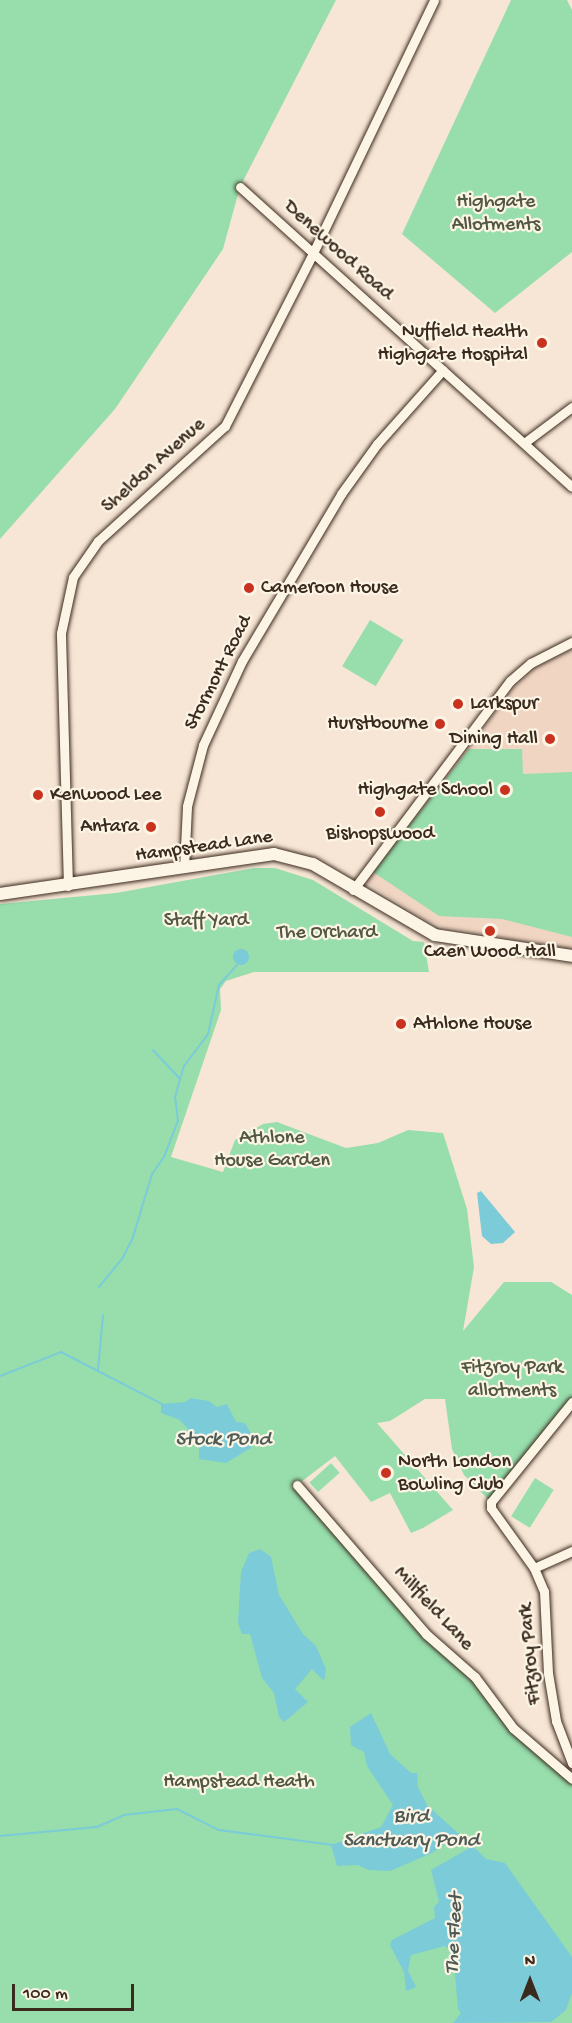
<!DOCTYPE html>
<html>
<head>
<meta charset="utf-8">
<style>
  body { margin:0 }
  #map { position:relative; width:572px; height:2023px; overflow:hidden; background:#f7e6d5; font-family:"Gochi Hand",sans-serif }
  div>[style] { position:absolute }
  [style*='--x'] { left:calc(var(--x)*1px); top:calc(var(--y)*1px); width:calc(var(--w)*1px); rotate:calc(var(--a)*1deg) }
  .built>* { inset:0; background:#f0d5c2 }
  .green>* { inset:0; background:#97deac; transform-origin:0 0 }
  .water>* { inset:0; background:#7bcbd8 }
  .round { border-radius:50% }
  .stream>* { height:2px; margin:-1px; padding:0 1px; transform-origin:1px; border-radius:1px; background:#7bcbd8 }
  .roads { filter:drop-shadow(0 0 2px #3b2a1e) drop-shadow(0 0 2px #3b2a1e) }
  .minor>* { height:9px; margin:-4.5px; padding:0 4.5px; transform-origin:4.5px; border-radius:4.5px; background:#fcf5e5 }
  .secondary>* { height:12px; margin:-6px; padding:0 6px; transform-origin:6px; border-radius:6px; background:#fcf5e5 }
  .dots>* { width:16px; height:16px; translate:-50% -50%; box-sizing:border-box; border:3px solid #fcf5e5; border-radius:50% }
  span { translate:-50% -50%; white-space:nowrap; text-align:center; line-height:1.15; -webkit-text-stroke:4.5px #fcf5e5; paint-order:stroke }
  .park-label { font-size:20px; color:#525742 }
  .street-label { font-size:20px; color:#3b2a1e }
  .poi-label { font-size:20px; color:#3b2a1e }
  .right { translate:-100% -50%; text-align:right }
  .left { translate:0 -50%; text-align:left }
  .water-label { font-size:21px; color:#4e5a56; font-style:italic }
  .north { position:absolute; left:500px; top:1951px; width:60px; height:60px; -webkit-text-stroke:4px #fcf5e5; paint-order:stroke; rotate:0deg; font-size:16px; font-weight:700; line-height:24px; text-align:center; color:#3b2a1e }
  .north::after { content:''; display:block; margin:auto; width:21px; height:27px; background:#3b2a1e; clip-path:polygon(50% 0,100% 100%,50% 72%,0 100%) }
  .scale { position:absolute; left:12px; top:1984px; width:122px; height:27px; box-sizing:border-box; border:3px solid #3b2a1e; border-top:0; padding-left:8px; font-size:18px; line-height:21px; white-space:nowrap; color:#3b2a1e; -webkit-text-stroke:4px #fcf5e5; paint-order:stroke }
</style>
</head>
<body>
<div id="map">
  <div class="built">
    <i style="clip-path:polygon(572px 650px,572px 949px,447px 928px,425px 920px,369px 884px,366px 880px,515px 687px,538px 666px)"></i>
  </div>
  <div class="green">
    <i style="clip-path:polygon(0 0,336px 0,240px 187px,223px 249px,115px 409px,0 539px)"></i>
    <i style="clip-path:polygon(511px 0,567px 0,572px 10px,572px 252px,495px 313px,402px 234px)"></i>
    <i style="left:370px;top:620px;width:39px;height:54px;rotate:31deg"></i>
    <i style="clip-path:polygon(469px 749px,522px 749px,523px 774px,572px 772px,572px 937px,502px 919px,439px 916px,373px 872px)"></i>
    <i style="clip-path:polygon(254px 868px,275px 868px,313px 880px,413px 941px,424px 942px,429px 972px,254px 972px,226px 981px,220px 989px,221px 1010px,171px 1157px,223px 1172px,235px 1140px,263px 1124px,277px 1122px,346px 1148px,378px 1143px,408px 1130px,443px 1133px,467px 1209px,474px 1267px,463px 1331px,504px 1282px,551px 1282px,572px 1295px,572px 1402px,491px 1502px,464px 1475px,452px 1449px,445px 1399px,425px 1399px,390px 1421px,377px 1423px,453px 1510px,423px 1528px,411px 1533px,390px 1493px,371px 1502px,335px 1456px,297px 1485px,403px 1607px,475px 1677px,494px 1705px,572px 1779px,572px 2023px,0 2023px,0 904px,116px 893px)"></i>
    <i style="left:331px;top:1463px;width:13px;height:29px;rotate:48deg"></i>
    <i style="left:535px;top:1478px;width:22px;height:45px;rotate:32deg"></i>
  </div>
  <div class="water">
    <i class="round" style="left:233px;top:949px;width:16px;height:16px"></i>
    <i style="clip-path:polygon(481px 1191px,515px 1232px,503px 1243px,491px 1244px,482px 1236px,477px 1193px)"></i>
    <i style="clip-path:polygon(190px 1398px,209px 1401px,217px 1407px,227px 1404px,236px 1422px,245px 1423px,253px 1437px,251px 1448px,226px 1463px,199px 1459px,199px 1443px,195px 1437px,180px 1420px,161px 1413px,161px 1404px,186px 1402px)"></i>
    <i style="clip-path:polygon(260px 1549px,271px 1557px,279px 1595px,303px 1634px,316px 1646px,326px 1669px,324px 1681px,312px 1669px,295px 1689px,308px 1702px,284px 1722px,279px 1717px,274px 1693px,262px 1678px,250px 1634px,242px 1634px,238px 1623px,241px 1572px,249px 1553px)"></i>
    <i style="clip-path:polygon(371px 1713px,390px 1754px,411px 1773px,417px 1773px,418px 1787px,427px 1805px,459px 1834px,432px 1853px,390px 1871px,369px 1870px,358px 1865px,337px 1866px,331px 1845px,381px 1827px,393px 1805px,367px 1766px,364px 1752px,351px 1745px,350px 1727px)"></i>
    <i style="clip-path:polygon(473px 1846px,486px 1859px,505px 1863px,572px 1957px,572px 1993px,566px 2010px,551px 2022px,453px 2023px,461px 2013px,458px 2009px,453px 1953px,445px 1946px,411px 1955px,408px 1971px,416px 1987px,406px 1991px,404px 1972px,390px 1945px,392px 1940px,435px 1918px,434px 1907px,439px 1902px,431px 1870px)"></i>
  </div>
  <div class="stream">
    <i style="--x:153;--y:1050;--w:38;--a:47"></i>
    <i style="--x:99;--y:1287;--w:36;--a:-51"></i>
    <i style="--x:122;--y:1259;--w:25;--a:-63"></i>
    <i style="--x:133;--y:1237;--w:66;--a:-73.2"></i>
    <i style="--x:152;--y:1174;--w:21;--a:-55"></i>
    <i style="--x:164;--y:1157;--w:39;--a:-69"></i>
    <i style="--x:178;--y:1121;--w:24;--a:-97"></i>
    <i style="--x:175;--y:1097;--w:32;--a:-74"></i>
    <i style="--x:184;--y:1066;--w:40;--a:-53"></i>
    <i style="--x:208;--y:1034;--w:50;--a:-77.3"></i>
    <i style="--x:219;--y:985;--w:27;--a:-48"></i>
    <i style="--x:98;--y:1370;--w:55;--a:-84.8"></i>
    <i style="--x:0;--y:1376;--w:66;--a:-21.5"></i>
    <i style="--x:61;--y:1352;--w:114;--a:27.2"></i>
    <i style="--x:0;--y:1836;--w:97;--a:-5.3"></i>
    <i style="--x:97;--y:1827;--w:30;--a:-24"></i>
    <i style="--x:124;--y:1815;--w:53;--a:-6.5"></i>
    <i style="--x:177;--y:1809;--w:47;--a:26.6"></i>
    <i style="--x:219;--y:1830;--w:115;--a:7.5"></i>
  </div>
  <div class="roads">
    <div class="minor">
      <i style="--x:240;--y:187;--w:447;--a:42.1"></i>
      <i style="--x:524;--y:443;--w:60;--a:-36.9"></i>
      <i style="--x:184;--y:868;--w:62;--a:-87.2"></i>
      <i style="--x:187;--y:806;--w:63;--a:-75.3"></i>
      <i style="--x:203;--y:745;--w:93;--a:-65.1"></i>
      <i style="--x:242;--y:661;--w:194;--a:-59.3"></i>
      <i style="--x:341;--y:494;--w:62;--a:-54.2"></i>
      <i style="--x:377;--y:444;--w:99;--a:-48.3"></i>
      <i style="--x:68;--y:886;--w:253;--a:-91.6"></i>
      <i style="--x:61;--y:633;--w:57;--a:-77.9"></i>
      <i style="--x:73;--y:577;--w:44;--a:-55.2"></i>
      <i style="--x:98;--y:541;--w:171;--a:-42.2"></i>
      <i style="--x:225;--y:426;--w:194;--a:-63"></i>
      <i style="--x:313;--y:253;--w:280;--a:-64.4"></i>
      <i style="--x:353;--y:890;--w:261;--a:-53.1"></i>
      <i style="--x:510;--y:681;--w:28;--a:-41"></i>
      <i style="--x:531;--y:663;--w:46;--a:-27.1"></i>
      <i style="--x:572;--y:1402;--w:129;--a:129"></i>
      <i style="--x:491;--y:1502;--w:6;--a:90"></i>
      <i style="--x:491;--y:1508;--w:74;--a:54.4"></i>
      <i style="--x:534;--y:1568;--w:25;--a:67"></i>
      <i style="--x:544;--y:1591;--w:82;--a:87.2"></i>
      <i style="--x:548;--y:1673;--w:49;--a:80.5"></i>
      <i style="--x:556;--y:1721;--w:45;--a:69.1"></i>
      <i style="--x:297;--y:1485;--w:197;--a:49.1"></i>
      <i style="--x:426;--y:1634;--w:65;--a:41.3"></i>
      <i style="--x:475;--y:1677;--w:64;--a:53.3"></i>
      <i style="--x:513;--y:1728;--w:78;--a:40.8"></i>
      <i style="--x:534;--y:1568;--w:42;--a:-24.1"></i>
    </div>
    <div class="secondary">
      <i style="--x:0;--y:894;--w:277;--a:-8.3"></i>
      <i style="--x:274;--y:854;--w:40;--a:14.4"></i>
      <i style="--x:313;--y:864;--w:141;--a:30.2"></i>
      <i style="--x:435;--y:935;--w:139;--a:8.7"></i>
    </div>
  </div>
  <div class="dots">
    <i style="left:542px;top:343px;background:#c8321e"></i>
    <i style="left:249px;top:588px;background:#c8321e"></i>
    <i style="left:458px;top:704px;background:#c8321e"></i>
    <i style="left:440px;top:724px;background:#c8321e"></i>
    <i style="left:550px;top:739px;background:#c8321e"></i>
    <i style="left:505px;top:790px;background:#c8321e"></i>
    <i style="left:38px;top:795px;background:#c8321e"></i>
    <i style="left:380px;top:812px;background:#c8321e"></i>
    <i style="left:151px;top:827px;background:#c8321e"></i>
    <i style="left:490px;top:931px;background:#c8321e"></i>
    <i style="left:401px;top:1024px;background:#c8321e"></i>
    <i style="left:386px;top:1473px;background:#c8321e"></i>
  </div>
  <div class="park-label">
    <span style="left:496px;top:214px">Highgate<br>Allotments</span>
    <span style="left:206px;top:921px">Staff Yard</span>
    <span style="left:327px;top:933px">The Orchard</span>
    <span style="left:272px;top:1150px">Athlone<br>House Garden</span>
    <span style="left:512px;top:1380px">Fitzroy Park<br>allotments</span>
    <span style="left:239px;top:1782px">Hampstead Heath</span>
  </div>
  <div class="street-label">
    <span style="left:338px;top:251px;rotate:42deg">Denewood Road</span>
    <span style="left:154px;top:466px;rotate:-42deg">Sheldon Avenue</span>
    <span style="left:219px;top:673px;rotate:-63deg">Stormont Road</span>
    <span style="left:204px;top:847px;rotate:-8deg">Hampstead Lane</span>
    <span style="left:433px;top:1609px;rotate:47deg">Millfield Lane</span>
    <span style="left:531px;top:1654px;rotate:-95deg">Fitzroy Park</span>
  </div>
  <div class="poi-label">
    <span class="right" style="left:528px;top:344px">Nuffield Health<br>Highgate Hospital</span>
    <span class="left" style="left:261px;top:588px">Cameroon House</span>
    <span class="left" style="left:470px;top:704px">Larkspur</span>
    <span class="right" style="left:428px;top:724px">Hurstbourne</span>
    <span class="right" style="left:538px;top:739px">Dining Hall</span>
    <span class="right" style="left:493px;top:790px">Highgate School</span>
    <span class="left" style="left:50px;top:795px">Kenwood Lee</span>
    <span class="right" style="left:139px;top:827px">Antara</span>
    <span style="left:380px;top:834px">Bishopswood</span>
    <span style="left:490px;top:952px">Caen Wood Hall</span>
    <span class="left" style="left:413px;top:1024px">Athlone House</span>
    <span class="left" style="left:398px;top:1474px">North London<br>Bowling Club</span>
  </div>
  <div class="water-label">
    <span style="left:223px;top:1441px">Stock Pond</span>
    <span style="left:411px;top:1830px">Bird<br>Sanctuary Pond</span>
    <span style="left:456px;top:1934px;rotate:-87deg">The Fleet</span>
  </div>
  <div class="north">N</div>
  <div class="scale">100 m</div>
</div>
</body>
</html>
